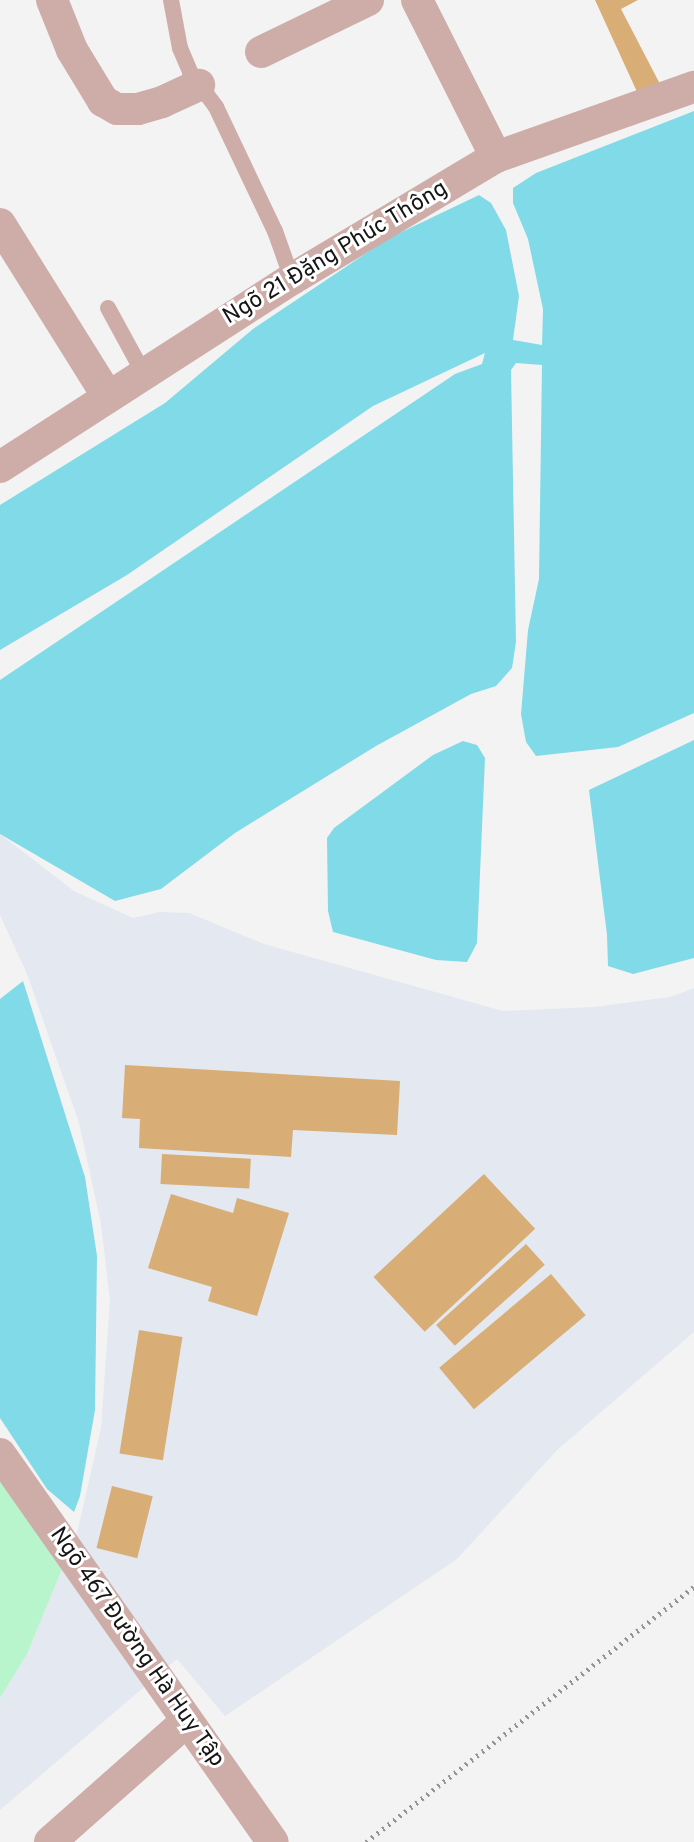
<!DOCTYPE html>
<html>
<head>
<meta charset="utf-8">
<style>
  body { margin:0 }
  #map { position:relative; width:694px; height:1842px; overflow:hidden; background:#f3f3f4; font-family:Overpass,sans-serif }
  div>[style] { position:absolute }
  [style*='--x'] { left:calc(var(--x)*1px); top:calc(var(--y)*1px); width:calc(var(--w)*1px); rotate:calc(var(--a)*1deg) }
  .built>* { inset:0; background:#e4e8f0 }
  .green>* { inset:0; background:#b8f5cd }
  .water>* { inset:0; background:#81dae7 }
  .building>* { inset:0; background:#d8ae76; transform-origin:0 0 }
  .path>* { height:4.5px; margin-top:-2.25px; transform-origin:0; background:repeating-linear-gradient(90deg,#949495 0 2px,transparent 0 7px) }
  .lane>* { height:16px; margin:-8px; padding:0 8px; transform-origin:8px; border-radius:8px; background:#ceada9 }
  .street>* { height:32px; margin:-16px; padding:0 16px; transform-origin:16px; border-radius:16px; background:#ceada9 }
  span { translate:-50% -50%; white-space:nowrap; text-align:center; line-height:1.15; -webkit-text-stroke:6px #fff; paint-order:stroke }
  .street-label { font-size:23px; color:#151515 }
</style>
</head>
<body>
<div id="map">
  <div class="built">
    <i style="clip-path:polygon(0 834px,74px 891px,133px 918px,159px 912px,189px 913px,264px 944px,503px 1011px,594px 1007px,670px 997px,694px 988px,694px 1332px,557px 1450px,457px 1559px,225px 1716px,177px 1659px,0 1810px,0 1698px,27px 1654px,78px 1529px,101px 1428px,110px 1301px,101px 1224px,79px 1123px,27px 974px,0 915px)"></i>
  </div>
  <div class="green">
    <i style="clip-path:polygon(0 1479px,62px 1569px,27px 1654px,0 1698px)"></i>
  </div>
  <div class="water">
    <i style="clip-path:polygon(694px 111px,694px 713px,618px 747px,536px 756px,526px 742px,521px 714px,528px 630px,539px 579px,542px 365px,516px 363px,511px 370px,516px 642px,512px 668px,496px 686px,471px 694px,376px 746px,235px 833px,161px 889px,115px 901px,0 834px,0 680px,455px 374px,482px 364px,485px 353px,373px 406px,127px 575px,0 650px,0 505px,165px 403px,253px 329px,389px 238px,479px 195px,491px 203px,506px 230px,519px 296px,513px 340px,542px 345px,543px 309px,528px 239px,513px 203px,513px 188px,536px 173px)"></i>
    <i style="clip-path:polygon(694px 740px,694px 958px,633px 974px,608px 966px,607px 935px,589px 790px)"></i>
    <i style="clip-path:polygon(463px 741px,477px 745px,485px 758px,477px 943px,467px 962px,436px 960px,333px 932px,328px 911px,327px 838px,334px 828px,433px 755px)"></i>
    <i style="clip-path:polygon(23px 981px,85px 1177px,97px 1256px,95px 1410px,80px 1496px,74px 1512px,47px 1489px,0 1418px,0 999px)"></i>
  </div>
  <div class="building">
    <i style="clip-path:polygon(595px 0,638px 0,621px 9px,661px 86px,638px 94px)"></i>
    <i style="clip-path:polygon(125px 1065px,400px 1081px,397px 1135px,293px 1130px,291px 1157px,139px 1148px,140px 1119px,122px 1118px)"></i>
    <i style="left:162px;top:1154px;width:89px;height:30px;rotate:3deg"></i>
    <i style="left:484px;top:1174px;width:75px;height:151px;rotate:47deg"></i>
    <i style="clip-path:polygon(171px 1194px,233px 1213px,237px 1198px,289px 1213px,257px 1316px,208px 1301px,212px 1287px,148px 1268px)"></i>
    <i style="left:526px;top:1244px;width:28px;height:121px;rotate:48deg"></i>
    <i style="left:551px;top:1274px;width:54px;height:146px;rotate:50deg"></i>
    <i style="left:139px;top:1330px;width:44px;height:125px;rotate:9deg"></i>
    <i style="left:112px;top:1486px;width:42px;height:64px;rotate:14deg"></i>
  </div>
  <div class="path">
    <i style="--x:366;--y:1842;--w:415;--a:-37.9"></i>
  </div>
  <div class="lane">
    <i style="--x:171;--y:0;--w:49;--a:79.4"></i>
    <i style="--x:180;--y:48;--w:26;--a:67"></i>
    <i style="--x:190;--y:72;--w:44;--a:53.4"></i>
    <i style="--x:216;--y:107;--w:137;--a:64.6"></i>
    <i style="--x:275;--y:231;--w:51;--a:70.5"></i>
    <i style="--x:108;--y:308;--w:75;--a:61.4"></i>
  </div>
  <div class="street">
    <i style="--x:52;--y:0;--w:54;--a:68.2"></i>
    <i style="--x:72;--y:50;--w:60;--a:58.7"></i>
    <i style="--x:103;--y:101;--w:16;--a:30"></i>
    <i style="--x:117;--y:109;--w:21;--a:0"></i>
    <i style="--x:138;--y:109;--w:25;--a:-16"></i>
    <i style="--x:162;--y:102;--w:41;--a:-24.7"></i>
    <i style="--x:417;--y:0;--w:176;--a:63.3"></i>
    <i style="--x:261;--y:52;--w:119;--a:-25.9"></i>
    <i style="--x:0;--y:224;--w:204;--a:58"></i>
    <i style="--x:0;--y:467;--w:347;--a:-32.8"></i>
    <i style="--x:292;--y:279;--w:238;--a:-30.9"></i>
    <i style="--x:496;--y:157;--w:210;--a:-19.5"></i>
    <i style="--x:0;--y:1454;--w:474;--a:54.9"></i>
    <i style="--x:50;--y:1842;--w:183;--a:-41.5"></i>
  </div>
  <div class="street-label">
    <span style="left:336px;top:254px;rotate:-31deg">Ngõ 21 Đặng Phúc Thông</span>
    <span style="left:136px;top:1648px;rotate:55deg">Ngõ 467 Đường Hà Huy Tập</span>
  </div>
</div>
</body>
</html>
